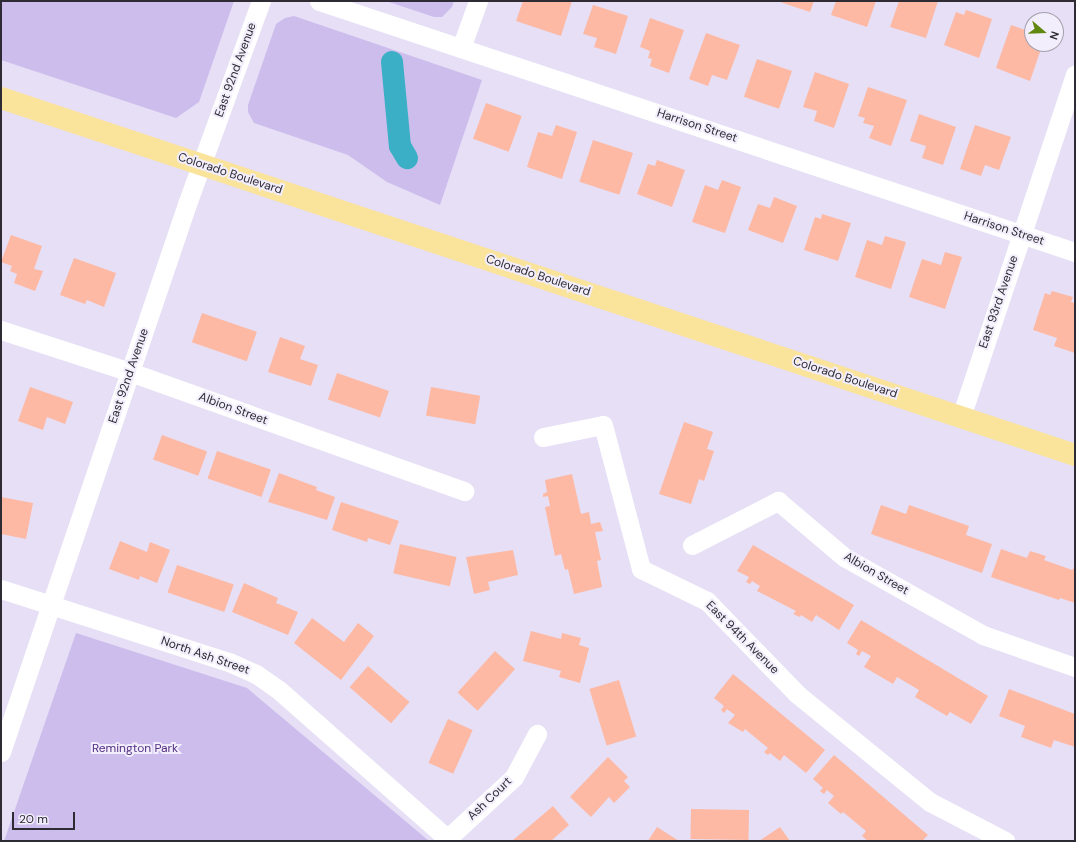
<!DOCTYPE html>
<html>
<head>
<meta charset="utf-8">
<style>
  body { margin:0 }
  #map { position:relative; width:1076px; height:842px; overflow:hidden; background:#e6dff6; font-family:"DM Sans",sans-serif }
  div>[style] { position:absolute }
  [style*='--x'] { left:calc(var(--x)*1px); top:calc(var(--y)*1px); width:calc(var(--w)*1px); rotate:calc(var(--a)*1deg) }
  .green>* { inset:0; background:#ccbdec }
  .canal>* { height:22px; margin:-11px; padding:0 11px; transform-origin:11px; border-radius:11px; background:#3bafc6 }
  .building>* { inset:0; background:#fdb9a3; transform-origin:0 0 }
  .street>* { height:19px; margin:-9.5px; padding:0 9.5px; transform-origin:9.5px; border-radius:9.5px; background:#fff }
  .primary>* { height:22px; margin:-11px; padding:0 11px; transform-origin:11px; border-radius:11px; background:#fae39b }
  span { translate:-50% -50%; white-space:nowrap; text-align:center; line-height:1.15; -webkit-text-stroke:4px #f2eefc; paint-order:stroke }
  .street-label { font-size:12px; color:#2e2b34 }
  .park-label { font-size:12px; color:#522f83 }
  .frame { position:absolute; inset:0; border:2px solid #2e2b34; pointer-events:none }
  .north { position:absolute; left:1024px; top:12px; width:40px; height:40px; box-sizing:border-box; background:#f2eefc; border:1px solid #a4a0ac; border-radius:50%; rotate:109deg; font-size:11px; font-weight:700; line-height:16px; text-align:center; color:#2e2b34 }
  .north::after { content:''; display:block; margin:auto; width:14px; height:18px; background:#60870e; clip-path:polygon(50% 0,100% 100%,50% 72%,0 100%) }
  .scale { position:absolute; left:12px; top:812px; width:63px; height:18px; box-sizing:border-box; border:2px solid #2e2b34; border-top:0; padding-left:5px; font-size:12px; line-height:14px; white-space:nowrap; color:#2e2b34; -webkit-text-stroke:3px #f2eefc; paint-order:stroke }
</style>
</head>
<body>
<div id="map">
  <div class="green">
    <i style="clip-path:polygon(1px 1px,234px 1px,199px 102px,176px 118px,1px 60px)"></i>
    <i style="clip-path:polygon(386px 1px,454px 1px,452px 7px,442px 17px,434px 17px)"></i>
    <i style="clip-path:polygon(294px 16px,482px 80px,440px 205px,387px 182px,348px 155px,254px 123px,248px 112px,248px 105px,276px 24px,285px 18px)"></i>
    <i style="clip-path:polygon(76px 633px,247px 688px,429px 841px,4px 841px)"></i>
  </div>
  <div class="canal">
    <i style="--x:392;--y:62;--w:84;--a:84.6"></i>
    <i style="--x:400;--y:146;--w:14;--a:60"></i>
  </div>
  <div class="building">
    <i style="clip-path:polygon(523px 1px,572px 1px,561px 36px,516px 21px)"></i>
    <i style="clip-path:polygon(777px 1px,814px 1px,810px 12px)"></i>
    <i style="clip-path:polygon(836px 1px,876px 1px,867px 27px,831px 15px)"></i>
    <i style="clip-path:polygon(899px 1px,938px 1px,926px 38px,890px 27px)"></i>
    <i style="clip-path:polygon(593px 5px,628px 16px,616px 54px,594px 47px,597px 38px,583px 34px)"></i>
    <i style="clip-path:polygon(966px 10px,992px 19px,979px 58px,944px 45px,956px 12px,964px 15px)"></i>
    <i style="clip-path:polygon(650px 18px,684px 30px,669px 73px,650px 66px,652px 59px,648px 58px,650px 51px,640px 47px)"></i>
    <i style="clip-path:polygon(1011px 25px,1031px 32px,1028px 41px,1042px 46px,1030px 81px,996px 68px)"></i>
    <i style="clip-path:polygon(706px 33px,740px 45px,727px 80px,712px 75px,708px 86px,689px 79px)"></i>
    <i style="left:757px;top:59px;width:37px;height:40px;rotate:19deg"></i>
    <i style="clip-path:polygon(815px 72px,849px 84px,834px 128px,814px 121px,817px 111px,803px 107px)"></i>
    <i style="clip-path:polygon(868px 87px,907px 100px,891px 146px,869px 138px,874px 126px,863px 123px,865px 118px,858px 116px)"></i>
    <i style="left:486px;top:103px;width:38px;height:38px;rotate:20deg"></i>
    <i style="clip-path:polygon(919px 114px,956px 127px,943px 165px,922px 158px,926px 146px,910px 141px)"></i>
    <i style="clip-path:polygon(556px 125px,577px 132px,562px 179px,527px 167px,538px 132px,552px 136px)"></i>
    <i style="clip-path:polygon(975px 125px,1011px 137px,999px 170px,985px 165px,981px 176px,960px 169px)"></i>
    <i style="left:593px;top:140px;width:42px;height:44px;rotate:18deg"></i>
    <i style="clip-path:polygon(657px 160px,685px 170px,672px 207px,637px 194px,648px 164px,655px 166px)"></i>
    <i style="clip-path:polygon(722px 180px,741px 187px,725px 233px,692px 222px,705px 185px,718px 190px)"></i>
    <i style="clip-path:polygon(774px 197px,797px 206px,783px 243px,748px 230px,758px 204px,770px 208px)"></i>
    <i style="clip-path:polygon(822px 214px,851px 223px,838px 261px,804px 250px,815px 217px,821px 219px)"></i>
    <i style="clip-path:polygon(11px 235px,42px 246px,34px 269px,43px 271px,35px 291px,14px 283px,17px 274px,10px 271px,12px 266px,1px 262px)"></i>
    <i style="clip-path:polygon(885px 236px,906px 242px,891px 289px,855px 277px,867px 240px,882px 245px)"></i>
    <i style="clip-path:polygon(945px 252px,962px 257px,945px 309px,909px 297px,922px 259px,941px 265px)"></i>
    <i style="clip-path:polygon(74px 258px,116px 273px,104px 307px,87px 300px,85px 304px,60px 295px)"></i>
    <i style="clip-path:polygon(1052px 291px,1073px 297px,1071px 302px,1075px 303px,1075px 353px,1054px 346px,1057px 338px,1033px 330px,1045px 293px,1050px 295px)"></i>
    <i style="left:202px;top:313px;width:58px;height:31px;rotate:19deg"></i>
    <i style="clip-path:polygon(280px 337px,305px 346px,300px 359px,318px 365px,311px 386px,268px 372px)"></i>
    <i style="left:337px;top:373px;width:55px;height:28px;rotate:19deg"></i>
    <i style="clip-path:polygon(30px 387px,73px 402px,65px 424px,47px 417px,43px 430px,18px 421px)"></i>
    <i style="left:431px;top:387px;width:50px;height:29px;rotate:10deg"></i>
    <i style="clip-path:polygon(684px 422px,713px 432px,707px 449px,714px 451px,704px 481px,699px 479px,691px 504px,659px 494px)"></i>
    <i style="left:162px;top:435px;width:48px;height:26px;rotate:20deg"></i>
    <i style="left:217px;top:451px;width:57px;height:29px;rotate:19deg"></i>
    <i style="clip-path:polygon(279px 473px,317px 487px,316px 490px,335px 497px,327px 520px,268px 502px)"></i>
    <i style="clip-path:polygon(572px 474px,581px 514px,589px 512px,591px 524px,600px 522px,603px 531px,595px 532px,601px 560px,597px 561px,602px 587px,574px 594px,568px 569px,565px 570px,561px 554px,555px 556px,545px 507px,550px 506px,548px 496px,543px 497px,543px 494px,547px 492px,545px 480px)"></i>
    <i style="clip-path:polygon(1px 497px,33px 503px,26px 539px,1px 534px)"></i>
    <i style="clip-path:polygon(341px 502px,399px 521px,390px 545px,368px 538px,367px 542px,332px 530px)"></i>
    <i style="clip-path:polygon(881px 505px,906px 514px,909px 505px,969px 526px,966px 535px,992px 544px,982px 573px,871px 534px)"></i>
    <i style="clip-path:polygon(120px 541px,147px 552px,150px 542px,170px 550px,157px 583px,140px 576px,139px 580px,109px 569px)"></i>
    <i style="left:400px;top:544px;width:58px;height:30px;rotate:13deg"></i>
    <i style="clip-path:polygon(753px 545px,854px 605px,839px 630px,816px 615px,812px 622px,801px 615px,800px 617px,793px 614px,796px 611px,757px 591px,760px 586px,752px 581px,750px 584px,746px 582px,749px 577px,737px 571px)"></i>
    <i style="clip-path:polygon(1001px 549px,1027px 558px,1030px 551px,1046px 556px,1044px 560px,1072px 570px,1075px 567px,1075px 603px,1060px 598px,1059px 600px,991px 577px)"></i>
    <i style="clip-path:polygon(513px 550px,518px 575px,488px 582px,490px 590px,474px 594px,466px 557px)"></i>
    <i style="left:177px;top:565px;width:60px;height:29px;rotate:19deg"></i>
    <i style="clip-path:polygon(244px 583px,278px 598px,276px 603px,298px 612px,288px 635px,232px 612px)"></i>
    <i style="clip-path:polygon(312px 618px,344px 642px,358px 623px,374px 636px,341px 680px,294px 643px)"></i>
    <i style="clip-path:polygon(861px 620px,988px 696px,971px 724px,950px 712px,947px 716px,915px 697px,919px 690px,897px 677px,893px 684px,864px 667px,871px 656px,862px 651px,859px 656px,856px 654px,858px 650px,847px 643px)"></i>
    <i style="clip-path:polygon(531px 631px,561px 639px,562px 633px,581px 638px,579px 645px,589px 648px,580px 683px,559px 677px,561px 671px,523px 661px)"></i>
    <i style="left:495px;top:651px;width:27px;height:56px;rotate:42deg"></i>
    <i style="left:368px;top:666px;width:55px;height:28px;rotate:41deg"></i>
    <i style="clip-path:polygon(733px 674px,825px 750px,806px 773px,784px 755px,780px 761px,770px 753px,768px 755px,764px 752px,768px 748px,745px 729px,743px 732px,728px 723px,735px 715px,727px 709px,724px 713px,721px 710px,724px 706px,714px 698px)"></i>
    <i style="left:619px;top:680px;width:59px;height:31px;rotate:73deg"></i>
    <i style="clip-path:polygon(1009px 689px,1075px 714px,1075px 747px,1054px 740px,1051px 748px,1021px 737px,1025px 726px,999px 716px)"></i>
    <i style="left:448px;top:719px;width:27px;height:48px;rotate:24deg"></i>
    <i style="clip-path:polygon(834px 755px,928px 835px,922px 841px,868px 841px,862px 836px,866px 831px,843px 812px,841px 814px,828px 803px,834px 796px,827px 790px,824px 794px,820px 791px,823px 788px,813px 779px)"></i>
    <i style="clip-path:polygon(608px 757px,628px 777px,624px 781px,630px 787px,614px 803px,609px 797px,591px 817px,570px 797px)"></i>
    <i style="clip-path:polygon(553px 806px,569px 825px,551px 841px,512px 841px)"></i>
    <i style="left:691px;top:809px;width:58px;height:30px;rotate:1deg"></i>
    <i style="clip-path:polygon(657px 827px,679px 841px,648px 841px)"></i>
    <i style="clip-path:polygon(780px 827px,790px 841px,759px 841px)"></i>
  </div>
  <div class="street">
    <i style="--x:319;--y:1;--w:797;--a:18.37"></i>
    <i style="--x:461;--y:48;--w:50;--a:-70.1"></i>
    <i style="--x:1;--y:330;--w:136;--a:18"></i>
    <i style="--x:130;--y:372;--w:355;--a:19.6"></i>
    <i style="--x:961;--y:417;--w:361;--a:-71.6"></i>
    <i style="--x:543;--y:437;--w:61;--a:-11.3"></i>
    <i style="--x:603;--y:425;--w:149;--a:75.2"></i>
    <i style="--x:641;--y:569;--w:73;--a:25.9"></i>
    <i style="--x:707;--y:601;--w:129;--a:45.9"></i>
    <i style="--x:797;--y:694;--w:171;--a:39.1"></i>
    <i style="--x:930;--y:802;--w:85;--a:27.5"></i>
    <i style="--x:692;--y:545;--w:97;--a:-27.1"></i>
    <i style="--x:778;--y:501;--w:87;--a:40.3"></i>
    <i style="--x:844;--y:557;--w:159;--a:29.3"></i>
    <i style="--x:983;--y:635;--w:97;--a:19.2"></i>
    <i style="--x:1;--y:589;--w:239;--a:17.8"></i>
    <i style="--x:229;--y:662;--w:30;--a:24"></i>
    <i style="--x:256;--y:674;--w:29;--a:35"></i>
    <i style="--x:280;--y:691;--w:227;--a:41.4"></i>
    <i style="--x:1;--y:752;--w:579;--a:-71.25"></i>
    <i style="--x:187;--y:204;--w:216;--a:-70"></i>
    <i style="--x:448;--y:838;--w:90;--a:-42.7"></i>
    <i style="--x:514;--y:777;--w:49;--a:-61.9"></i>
  </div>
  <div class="primary">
    <i style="--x:1;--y:98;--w:1132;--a:18.39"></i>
  </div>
  <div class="street-label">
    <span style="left:236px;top:70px;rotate:-70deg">East 92nd Avenue</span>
    <span style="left:697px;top:126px;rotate:18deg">Harrison Street</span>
    <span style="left:230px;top:174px;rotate:18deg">Colorado Boulevard</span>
    <span style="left:1004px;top:229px;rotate:18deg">Harrison Street</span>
    <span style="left:538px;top:276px;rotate:18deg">Colorado Boulevard</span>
    <span style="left:999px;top:302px;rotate:-71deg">East 93rd Avenue</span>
    <span style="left:129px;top:376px;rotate:-71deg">East 92nd Avenue</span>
    <span style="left:845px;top:378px;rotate:18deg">Colorado Boulevard</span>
    <span style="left:233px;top:409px;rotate:20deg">Albion Street</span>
    <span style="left:876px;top:574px;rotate:30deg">Albion Street</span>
    <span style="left:742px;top:638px;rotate:45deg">East 94th Avenue</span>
    <span style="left:205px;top:656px;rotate:19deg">North Ash Street</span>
    <span style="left:490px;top:799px;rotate:-44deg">Ash Court</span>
  </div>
  <div class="park-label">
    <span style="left:135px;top:749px">Remington Park</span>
  </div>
  <div class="frame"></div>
  <div class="north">N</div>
  <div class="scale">20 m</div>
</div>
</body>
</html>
